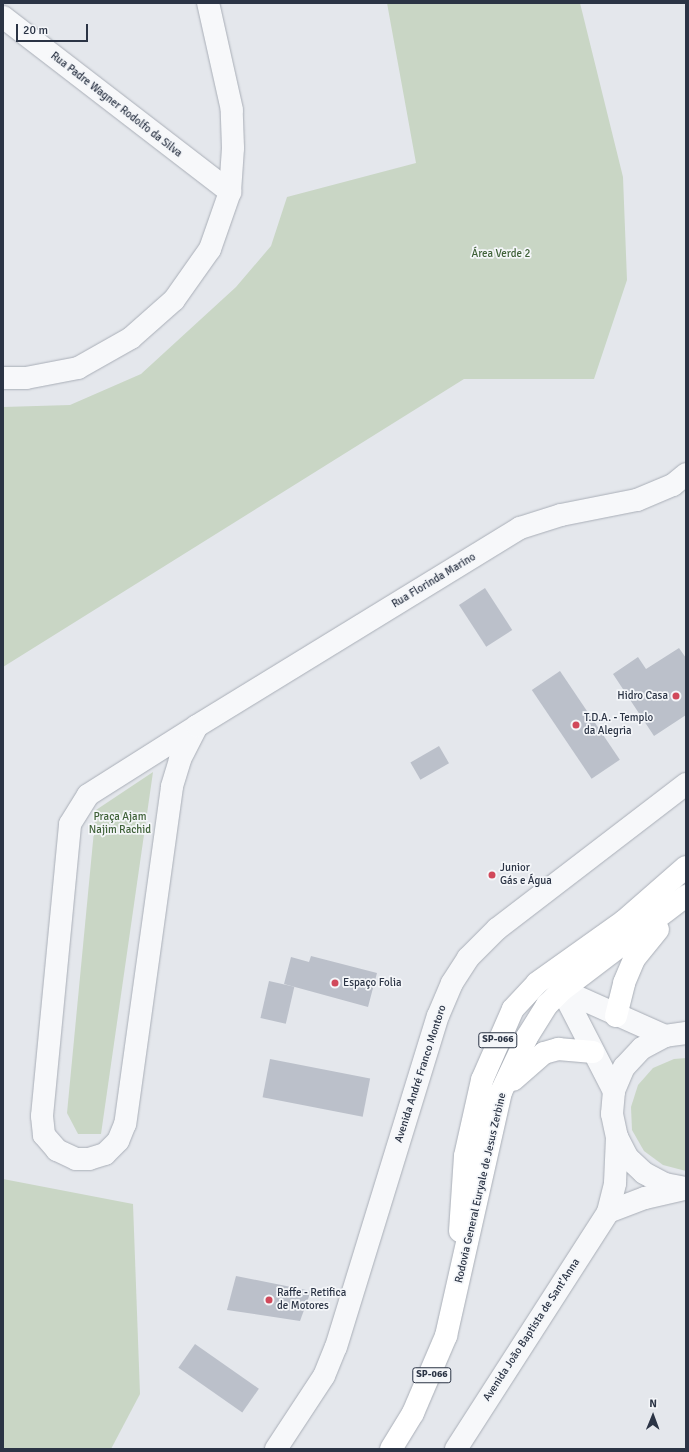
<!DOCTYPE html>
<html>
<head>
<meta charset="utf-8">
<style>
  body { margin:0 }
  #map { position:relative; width:689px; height:1452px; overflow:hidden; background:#e4e7ec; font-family:Signika,sans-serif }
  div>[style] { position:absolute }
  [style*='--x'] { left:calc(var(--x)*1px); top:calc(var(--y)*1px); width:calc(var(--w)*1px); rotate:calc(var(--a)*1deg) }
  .green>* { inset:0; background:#c9d6c5 }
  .building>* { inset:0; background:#bbc0ca; transform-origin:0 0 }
  .roads { filter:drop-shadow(0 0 1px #a9aeb7) drop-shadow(0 0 1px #a9aeb7) }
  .street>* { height:22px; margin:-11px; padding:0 11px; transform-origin:11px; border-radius:11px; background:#f7f8fa }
  .primary>* { height:22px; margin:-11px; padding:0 11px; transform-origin:11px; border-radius:11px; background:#fff }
  .dots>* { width:11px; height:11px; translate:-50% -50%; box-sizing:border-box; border:2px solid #f4f6f9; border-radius:50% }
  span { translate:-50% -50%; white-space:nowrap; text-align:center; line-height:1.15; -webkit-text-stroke:3.5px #f4f6f9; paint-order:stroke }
  .shield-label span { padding:1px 3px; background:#f4f6f9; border:1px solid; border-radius:3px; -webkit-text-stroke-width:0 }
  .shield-label { font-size:10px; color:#2b3445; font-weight:700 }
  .street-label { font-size:11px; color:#2b3445 }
  .park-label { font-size:11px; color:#3f6138 }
  .poi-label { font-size:11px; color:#2b3445 }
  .right { translate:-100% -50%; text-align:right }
  .left { translate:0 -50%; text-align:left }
  .frame { position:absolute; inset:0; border:4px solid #2b3445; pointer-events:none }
  .north { position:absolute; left:633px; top:1396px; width:40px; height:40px; -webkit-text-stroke:3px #f4f6f9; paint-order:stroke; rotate:1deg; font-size:11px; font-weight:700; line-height:16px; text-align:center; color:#2b3445 }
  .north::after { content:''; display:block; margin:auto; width:14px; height:18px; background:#2b3445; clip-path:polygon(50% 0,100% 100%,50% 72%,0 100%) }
  .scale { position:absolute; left:16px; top:24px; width:72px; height:18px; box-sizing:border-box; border:2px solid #2b3445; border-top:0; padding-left:5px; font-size:12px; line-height:14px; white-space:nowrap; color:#2b3445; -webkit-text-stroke:3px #f4f6f9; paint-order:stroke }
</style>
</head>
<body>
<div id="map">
  <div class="green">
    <i style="clip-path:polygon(387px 3px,580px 3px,623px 177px,627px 280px,594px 379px,464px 379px,3px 667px,3px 407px,70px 405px,141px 374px,236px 287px,271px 246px,287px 197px,416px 163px)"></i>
    <i style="clip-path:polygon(153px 772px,101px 1134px,78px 1134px,67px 1113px,96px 810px)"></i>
    <i style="clip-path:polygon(686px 1058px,686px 1171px,663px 1165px,644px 1151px,632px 1130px,631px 1107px,638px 1085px,653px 1068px,674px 1059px)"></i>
    <i style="clip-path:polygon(3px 1179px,133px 1204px,140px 1394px,111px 1449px,3px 1449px)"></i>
  </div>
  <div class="building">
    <i style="left:485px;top:588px;width:50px;height:31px;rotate:57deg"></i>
    <i style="clip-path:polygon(679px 648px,686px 658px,686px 715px,654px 736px,613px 674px,638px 657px,646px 669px)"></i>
    <i style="left:560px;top:671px;width:107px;height:34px;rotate:56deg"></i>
    <i style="left:439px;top:746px;width:20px;height:33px;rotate:60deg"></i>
    <i style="clip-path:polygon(311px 956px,377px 973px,368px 1007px,284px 984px,291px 957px,309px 962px)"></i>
    <i style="left:269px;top:981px;width:26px;height:38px;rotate:13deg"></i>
    <i style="left:270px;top:1059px;width:102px;height:39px;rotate:11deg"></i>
    <i style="clip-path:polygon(236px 1276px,311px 1291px,300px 1321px,227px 1310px)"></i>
    <i style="left:195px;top:1344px;width:78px;height:29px;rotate:35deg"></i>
  </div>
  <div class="roads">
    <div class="street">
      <i style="--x:3;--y:17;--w:287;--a:37.6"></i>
      <i style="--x:3;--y:378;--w:23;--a:0"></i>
      <i style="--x:26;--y:378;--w:53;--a:-10.9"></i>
      <i style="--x:78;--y:368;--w:61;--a:-29.5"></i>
      <i style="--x:131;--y:338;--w:57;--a:-41.5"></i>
      <i style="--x:174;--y:300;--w:62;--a:-54.8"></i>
      <i style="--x:210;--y:249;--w:60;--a:-70.7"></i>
      <i style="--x:230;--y:192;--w:44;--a:-86.1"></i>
      <i style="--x:233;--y:148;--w:38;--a:-92"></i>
      <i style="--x:232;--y:110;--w:110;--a:-102.6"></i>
      <i style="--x:197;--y:726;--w:38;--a:117"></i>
      <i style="--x:180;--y:760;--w:28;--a:107"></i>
      <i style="--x:172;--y:787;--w:340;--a:97.9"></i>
      <i style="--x:125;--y:1124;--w:18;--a:112"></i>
      <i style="--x:118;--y:1141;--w:18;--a:135"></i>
      <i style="--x:105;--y:1154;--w:17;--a:163"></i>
      <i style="--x:89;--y:1159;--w:13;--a:180"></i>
      <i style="--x:76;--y:1159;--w:21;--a:-155"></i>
      <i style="--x:57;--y:1150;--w:20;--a:-131"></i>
      <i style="--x:44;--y:1135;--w:19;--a:-96"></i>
      <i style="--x:42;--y:1116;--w:293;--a:-84.5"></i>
      <i style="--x:70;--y:824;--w:34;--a:-58"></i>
      <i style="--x:88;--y:795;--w:129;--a:-32.3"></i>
      <i style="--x:197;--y:726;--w:379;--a:-31.5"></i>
      <i style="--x:520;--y:528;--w:43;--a:-17.6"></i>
      <i style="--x:561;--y:515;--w:77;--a:-11.2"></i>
      <i style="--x:637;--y:500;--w:39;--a:-23"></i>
      <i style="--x:673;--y:485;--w:17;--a:-40"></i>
      <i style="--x:562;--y:990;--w:114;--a:62.8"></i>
      <i style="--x:562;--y:990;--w:113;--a:24.1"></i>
      <i style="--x:686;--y:1033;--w:21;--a:172"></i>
      <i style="--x:665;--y:1036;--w:26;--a:152"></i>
      <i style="--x:642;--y:1048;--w:26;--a:133"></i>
      <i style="--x:624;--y:1067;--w:26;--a:113"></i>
      <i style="--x:614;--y:1091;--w:23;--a:95"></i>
      <i style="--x:612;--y:1114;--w:24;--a:78"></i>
      <i style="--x:617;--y:1137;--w:22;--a:63"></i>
      <i style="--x:627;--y:1157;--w:23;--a:43"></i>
      <i style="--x:644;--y:1173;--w:24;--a:28"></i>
      <i style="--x:665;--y:1184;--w:21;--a:11"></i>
      <i style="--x:608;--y:1212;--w:40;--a:-21"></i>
      <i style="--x:645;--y:1198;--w:39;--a:-13"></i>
      <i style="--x:276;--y:1449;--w:87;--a:-56.7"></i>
      <i style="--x:324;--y:1376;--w:31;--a:-68"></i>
      <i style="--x:336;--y:1347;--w:346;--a:-72.9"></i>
      <i style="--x:438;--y:1016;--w:36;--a:-67"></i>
      <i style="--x:452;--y:983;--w:30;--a:-57"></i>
      <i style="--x:468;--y:958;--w:41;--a:-45"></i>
      <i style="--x:497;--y:929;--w:238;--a:-37.5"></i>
      <i style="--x:456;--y:1449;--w:282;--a:-57.3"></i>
      <i style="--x:608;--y:1212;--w:30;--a:-76"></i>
      <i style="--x:615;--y:1183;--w:46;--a:-87.5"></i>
    </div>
    <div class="primary">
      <i style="--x:616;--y:1016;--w:34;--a:-76"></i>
      <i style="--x:624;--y:983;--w:26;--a:-67"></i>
      <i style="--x:634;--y:959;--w:38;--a:-51"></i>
      <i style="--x:513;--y:1080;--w:41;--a:-41.1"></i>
      <i style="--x:544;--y:1053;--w:15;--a:-16"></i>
      <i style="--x:558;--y:1049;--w:35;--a:5"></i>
      <i style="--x:460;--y:1231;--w:75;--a:-86.2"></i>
      <i style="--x:465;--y:1156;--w:78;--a:-77.4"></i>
      <i style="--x:482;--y:1080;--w:77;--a:-66.4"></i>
      <i style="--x:513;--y:1009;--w:35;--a:-47"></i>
      <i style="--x:537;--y:983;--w:107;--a:-35.5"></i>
      <i style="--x:624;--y:921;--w:82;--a:-41.1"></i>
      <i style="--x:391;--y:1449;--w:42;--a:-58.6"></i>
      <i style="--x:413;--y:1413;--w:84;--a:-66.8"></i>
      <i style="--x:446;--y:1336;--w:250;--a:-77.3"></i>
      <i style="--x:501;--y:1092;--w:61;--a:-64.7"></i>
      <i style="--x:527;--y:1037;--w:38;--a:-58"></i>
      <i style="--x:547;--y:1005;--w:21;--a:-45"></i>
      <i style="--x:562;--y:990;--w:156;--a:-37.2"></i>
    </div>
  </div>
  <div class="dots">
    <i style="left:676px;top:696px;background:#d1495b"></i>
    <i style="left:576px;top:725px;background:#d1495b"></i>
    <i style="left:492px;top:875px;background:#d1495b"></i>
    <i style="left:335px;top:983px;background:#d1495b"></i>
    <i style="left:269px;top:1300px;background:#d1495b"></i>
  </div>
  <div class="shield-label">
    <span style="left:498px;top:1040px">SP-066</span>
    <span style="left:432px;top:1375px">SP-066</span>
  </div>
  <div class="street-label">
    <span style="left:116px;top:105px;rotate:38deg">Rua Padre Wagner Rodolfo da Silva</span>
    <span style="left:434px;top:581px;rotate:-31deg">Rua Florinda Marino</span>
    <span style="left:421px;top:1074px;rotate:-72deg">Avenida André Franco Montoro</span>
    <span style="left:481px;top:1188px;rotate:-77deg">Rodovia General Euryale de Jesus Zerbine</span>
    <span style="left:532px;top:1330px;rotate:-57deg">Avenida João Baptista de Sant'Anna</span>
  </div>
  <div class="park-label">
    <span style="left:501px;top:254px">Área Verde 2</span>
    <span style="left:120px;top:824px">Praça Ajam<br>Najim Rachid</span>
  </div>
  <div class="poi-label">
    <span class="right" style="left:668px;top:696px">Hidro Casa</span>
    <span class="left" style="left:584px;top:725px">T.D.A. - Templo<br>da Alegria</span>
    <span class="left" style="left:500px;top:875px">Junior<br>Gás e Água</span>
    <span class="left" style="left:343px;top:983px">Espaço Folia</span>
    <span class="left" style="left:277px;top:1300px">Raffe - Retifica<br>de Motores</span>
  </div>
  <div class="frame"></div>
  <div class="north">N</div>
  <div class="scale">20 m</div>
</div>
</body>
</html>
